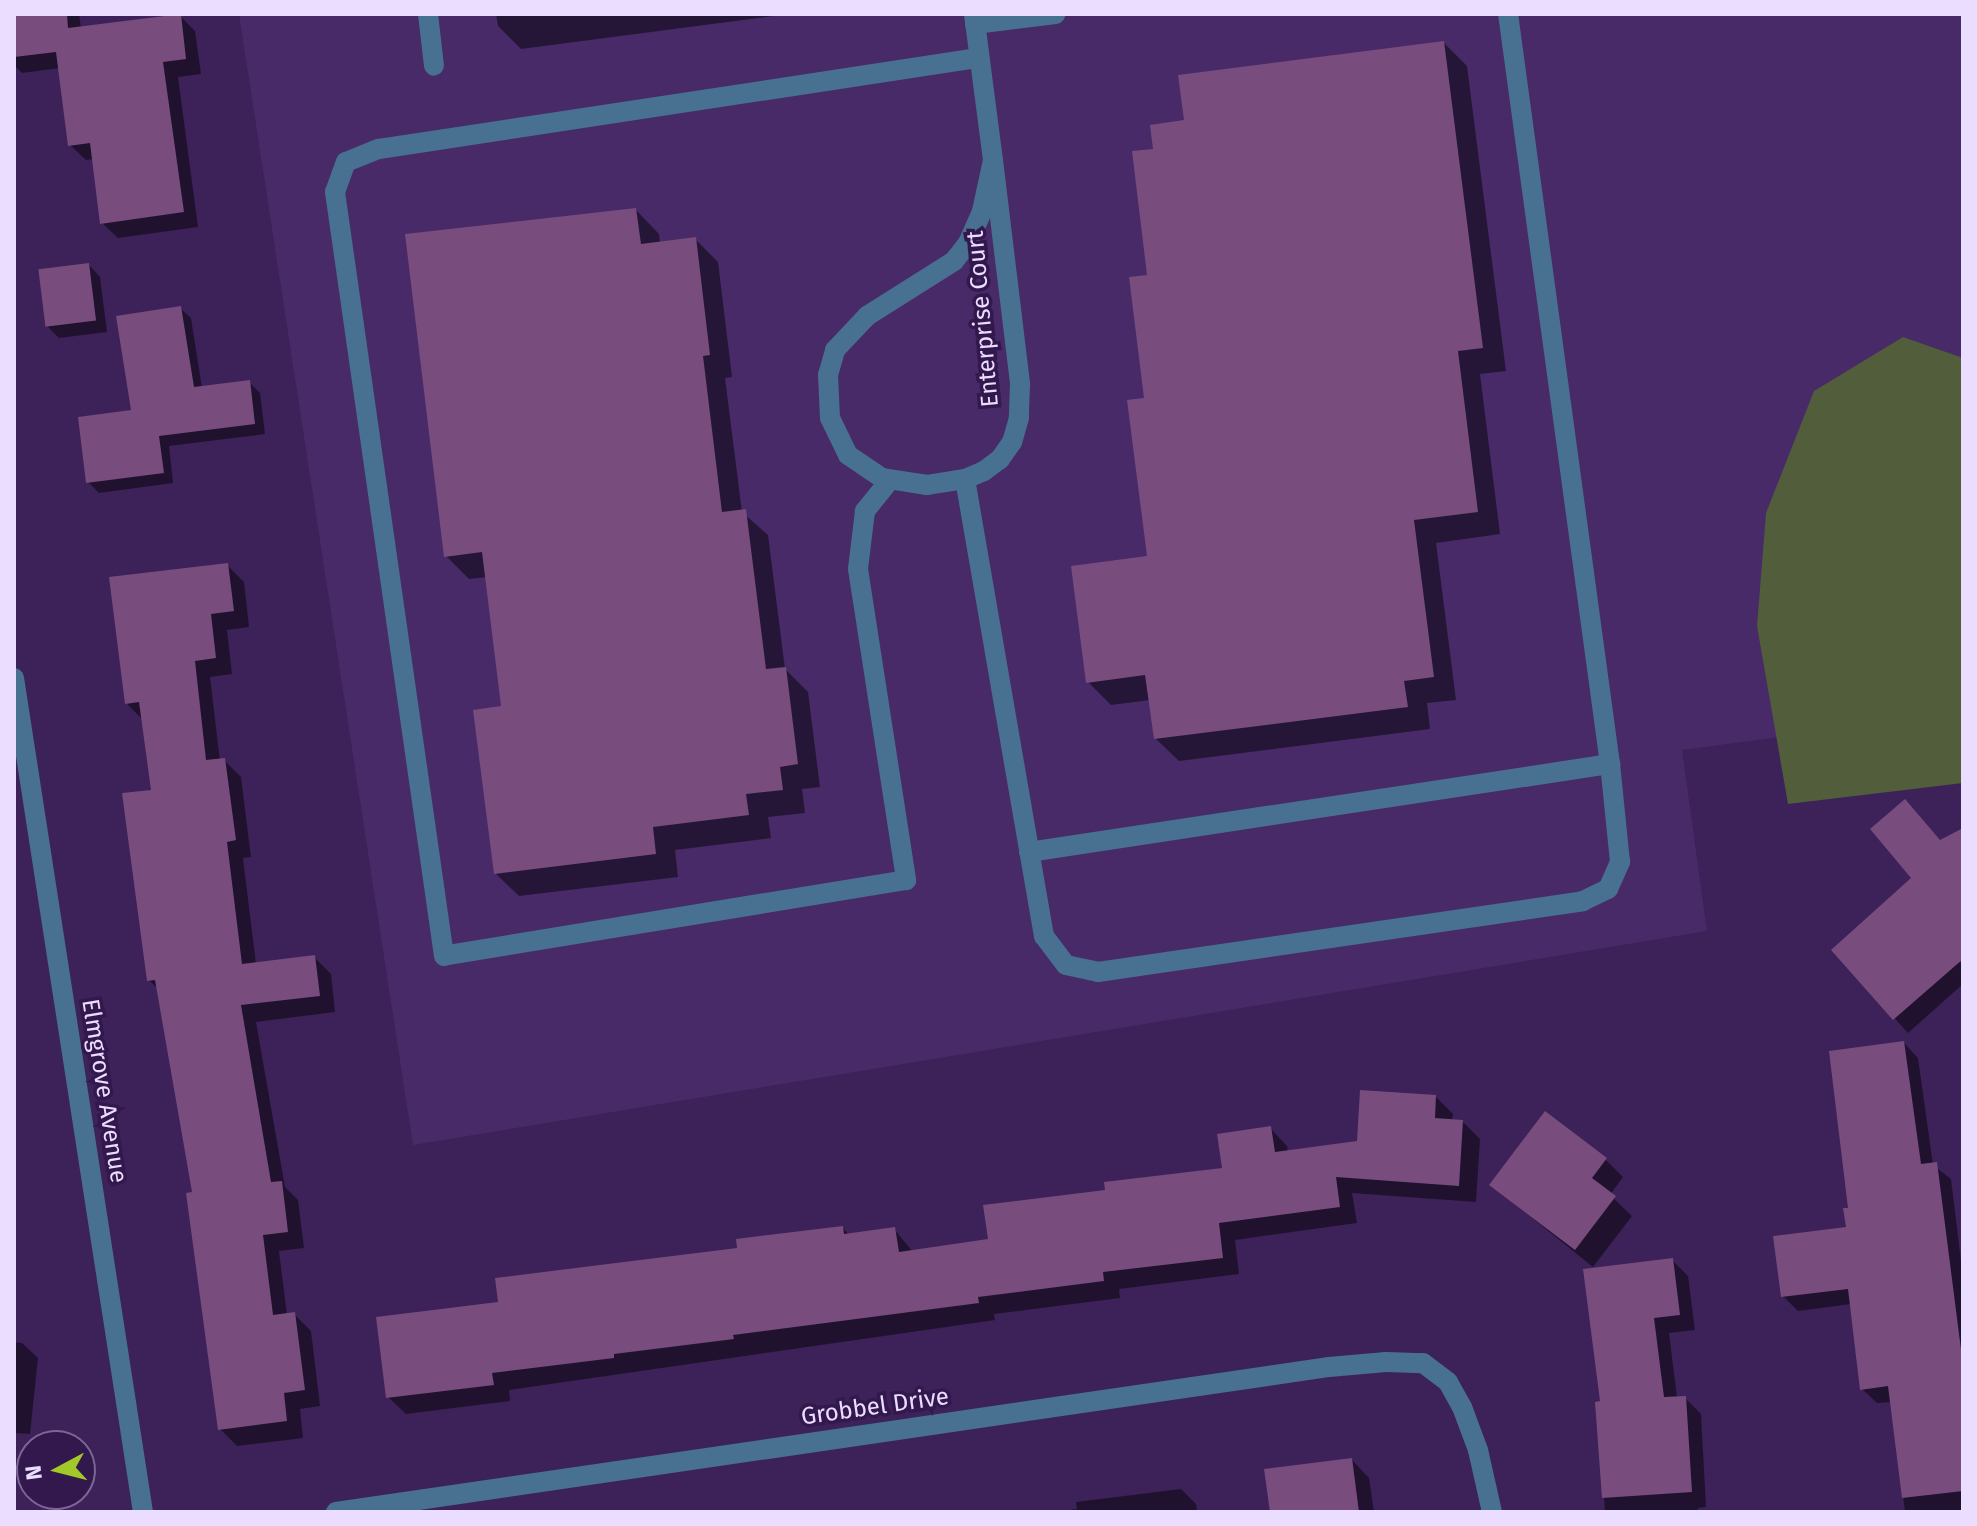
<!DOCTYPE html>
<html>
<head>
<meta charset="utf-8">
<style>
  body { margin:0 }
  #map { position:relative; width:1977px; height:1526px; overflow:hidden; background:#3c2258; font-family:"Fira Sans",sans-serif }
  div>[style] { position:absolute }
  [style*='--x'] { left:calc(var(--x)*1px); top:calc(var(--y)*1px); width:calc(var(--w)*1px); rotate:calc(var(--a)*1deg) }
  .built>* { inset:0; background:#472a67 }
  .green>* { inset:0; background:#525d3b }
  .shadow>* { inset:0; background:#0007 }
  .building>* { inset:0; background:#794c7e; transform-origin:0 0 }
  .service>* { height:20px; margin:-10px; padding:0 10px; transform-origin:10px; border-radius:10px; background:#487090 }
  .minor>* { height:20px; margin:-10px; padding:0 10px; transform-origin:10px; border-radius:10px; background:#487090 }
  span { translate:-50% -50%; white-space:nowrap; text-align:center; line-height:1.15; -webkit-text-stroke:7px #32184c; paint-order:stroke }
  .street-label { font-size:24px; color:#ebddff }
  .frame { position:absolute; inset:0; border:16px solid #ebddff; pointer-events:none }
  .north { position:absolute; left:16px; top:1430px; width:80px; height:80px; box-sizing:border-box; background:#32184c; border:2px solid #7c6794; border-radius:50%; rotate:263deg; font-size:22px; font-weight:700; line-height:32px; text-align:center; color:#ebddff }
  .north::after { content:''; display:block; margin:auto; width:28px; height:36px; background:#a1c92a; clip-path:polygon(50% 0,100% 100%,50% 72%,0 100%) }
</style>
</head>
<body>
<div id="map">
  <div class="built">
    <i style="clip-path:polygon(239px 14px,1963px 14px,1963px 713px,1682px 750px,1707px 931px,413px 1145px)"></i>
  </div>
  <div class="green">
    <i style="clip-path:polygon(1903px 337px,1963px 358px,1963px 783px,1788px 804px,1757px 626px,1766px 513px,1814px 391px)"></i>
  </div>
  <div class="shadow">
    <i style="clip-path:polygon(14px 14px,79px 14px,81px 28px,180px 16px,195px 31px,201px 74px,178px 77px,198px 227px,118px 238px,102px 223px,94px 159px,86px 160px,70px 145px,60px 68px,22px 73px,14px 65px)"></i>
    <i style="clip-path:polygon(496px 14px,789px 14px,521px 49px,498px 26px)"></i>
    <i style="clip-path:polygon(1444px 43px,1467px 66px,1506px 371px,1480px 374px,1500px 534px,1436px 543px,1456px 700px,1427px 703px,1430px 729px,1179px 761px,1155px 738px,1150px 700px,1111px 705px,1088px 682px,1149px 558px,1147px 400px,1155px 150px,1186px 122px)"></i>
    <i style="clip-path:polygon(636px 210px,659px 234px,660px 243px,695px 239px,718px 262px,732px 377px,725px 378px,742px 512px,768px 535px,785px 669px,808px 692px,820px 787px,802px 789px,805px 813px,768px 817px,771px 838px,675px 850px,678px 877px,519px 896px,495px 873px,504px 708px,487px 577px,469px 579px,446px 556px)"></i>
    <i style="clip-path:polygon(89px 265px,100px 277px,107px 332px,59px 338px,47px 326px)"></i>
    <i style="clip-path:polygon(180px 308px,191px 318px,202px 388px,249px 382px,260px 393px,265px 434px,169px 446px,173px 483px,99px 493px,88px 482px,134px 412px)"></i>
    <i style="clip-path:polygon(227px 565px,244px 582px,249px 627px,227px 630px,232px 674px,210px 677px,220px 761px,224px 760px,241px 777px,251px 857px,243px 858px,256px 964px,314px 957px,331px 974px,335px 1012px,256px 1022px,285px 1187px,298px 1200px,304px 1248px,279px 1251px,287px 1315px,294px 1314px,311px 1331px,320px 1406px,300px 1409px,303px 1438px,237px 1446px,220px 1429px,194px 1194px,159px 990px,149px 980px,153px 791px,144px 721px,126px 703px)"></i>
    <i style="clip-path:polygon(1963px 831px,1963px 952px,1955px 956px,1963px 965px,1963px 984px,1908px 1033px,1833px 950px,1913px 879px,1941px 842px)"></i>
    <i style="clip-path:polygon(1904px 1043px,1918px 1058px,1933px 1165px,1951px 1179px,1963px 1277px,1963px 1512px,1905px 1512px,1892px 1402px,1877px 1403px,1862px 1389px,1851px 1304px,1798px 1311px,1783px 1296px,1848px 1228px,1850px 1209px)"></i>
    <i style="clip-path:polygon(1436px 1097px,1453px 1114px,1452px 1121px,1463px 1122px,1480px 1139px,1476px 1202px,1352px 1193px,1357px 1223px,1235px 1240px,1239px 1274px,1119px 1289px,1120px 1298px,994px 1314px,995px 1320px,509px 1390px,510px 1401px,406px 1414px,388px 1397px,500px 1304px,843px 1228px,850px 1236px,894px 1229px,913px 1252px,990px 1241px,1107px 1191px,1224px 1170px,1270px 1128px,1287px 1146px,1288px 1152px,1359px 1142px)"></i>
    <i style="clip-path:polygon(1606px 1160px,1623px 1177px,1610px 1195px,1632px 1216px,1593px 1267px,1491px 1185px)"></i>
    <i style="clip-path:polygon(1672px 1260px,1688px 1276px,1695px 1330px,1669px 1333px,1677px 1398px,1685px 1398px,1701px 1414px,1706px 1507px,1698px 1508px,1698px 1512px,1605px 1512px,1598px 1403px,1602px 1403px)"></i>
    <i style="clip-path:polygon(14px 1342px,22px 1343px,38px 1358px,30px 1434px,14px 1433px)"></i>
    <i style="clip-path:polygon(1352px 1460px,1369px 1478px,1374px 1512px,1272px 1512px)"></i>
    <i style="clip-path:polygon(1181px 1489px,1196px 1504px,1197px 1512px,1054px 1512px,1077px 1509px,1076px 1502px)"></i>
  </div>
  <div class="building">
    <i style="clip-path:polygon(14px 14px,67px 14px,68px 28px,181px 14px,186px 59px,163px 62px,184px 212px,100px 224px,90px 143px,68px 146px,56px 52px,14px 57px)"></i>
    <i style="clip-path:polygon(1444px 41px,1483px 348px,1458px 351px,1478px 512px,1414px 520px,1434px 677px,1404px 681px,1408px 707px,1154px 739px,1145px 675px,1086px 683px,1071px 566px,1147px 556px,1127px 400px,1144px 398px,1129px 277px,1147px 275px,1132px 151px,1153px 149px,1150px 125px,1184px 120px,1178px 75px)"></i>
    <i style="clip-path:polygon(636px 208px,641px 244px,696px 237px,710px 355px,703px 356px,722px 512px,746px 509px,766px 669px,786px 667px,798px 764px,780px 767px,783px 790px,746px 794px,749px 815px,653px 827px,656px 854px,494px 874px,473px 710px,501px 706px,482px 552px,444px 557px,405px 234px)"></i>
    <i style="left:89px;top:263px;width:58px;height:51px;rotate:83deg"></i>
    <i style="clip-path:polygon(181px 306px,194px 387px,250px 380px,255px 424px,159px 436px,164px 473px,86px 483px,78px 417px,131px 410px,116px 316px)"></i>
    <i style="clip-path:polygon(228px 563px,234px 611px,211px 614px,216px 658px,195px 661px,206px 760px,225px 758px,236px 840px,227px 842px,242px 964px,315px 955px,320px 996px,241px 1005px,271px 1182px,282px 1181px,288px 1232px,263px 1235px,273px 1315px,295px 1312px,305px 1390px,284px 1393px,287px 1421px,218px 1430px,186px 1193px,192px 1192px,155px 980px,147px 981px,122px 793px,151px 790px,139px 702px,125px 704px,109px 577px)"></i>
    <i style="clip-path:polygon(1905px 799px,1940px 840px,1963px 828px,1963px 959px,1893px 1020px,1831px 950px,1911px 878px,1870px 829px)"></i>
    <i style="clip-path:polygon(1904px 1041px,1921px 1164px,1937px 1162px,1953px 1287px,1963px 1365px,1963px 1491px,1902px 1498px,1888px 1386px,1860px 1390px,1848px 1289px,1781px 1297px,1773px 1236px,1846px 1227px,1843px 1208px,1848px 1208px,1829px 1051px)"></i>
    <i style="clip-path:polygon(1360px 1090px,1436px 1095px,1435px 1118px,1463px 1120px,1459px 1186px,1336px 1177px,1340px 1207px,1219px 1223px,1223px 1258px,1103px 1272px,1104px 1281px,978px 1297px,979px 1303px,733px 1335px,734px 1339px,614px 1354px,614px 1358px,492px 1373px,494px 1385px,386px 1398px,376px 1317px,498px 1302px,495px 1278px,737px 1248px,736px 1239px,843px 1226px,844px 1234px,895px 1227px,899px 1252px,988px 1239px,983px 1205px,1105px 1190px,1104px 1182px,1222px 1168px,1217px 1134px,1271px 1126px,1275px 1152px,1357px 1141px)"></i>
    <i style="clip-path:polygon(1545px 1111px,1607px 1158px,1592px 1178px,1616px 1196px,1575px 1250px,1489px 1185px)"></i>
    <i style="clip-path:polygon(1673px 1258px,1680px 1315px,1654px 1318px,1664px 1397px,1686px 1396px,1692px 1492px,1602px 1498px,1595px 1402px,1600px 1401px,1583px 1269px)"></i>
    <i style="clip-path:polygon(1352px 1458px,1359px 1512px,1270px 1512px,1264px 1469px)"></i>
  </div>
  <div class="service">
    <i style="--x:428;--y:14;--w:52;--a:83.4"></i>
    <i style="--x:975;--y:24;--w:81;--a:-7.1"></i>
    <i style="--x:965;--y:479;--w:464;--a:80.2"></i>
    <i style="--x:1044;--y:936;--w:36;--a:53"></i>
    <i style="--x:1066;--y:965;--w:33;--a:12"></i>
    <i style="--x:1098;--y:972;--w:490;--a:-8.3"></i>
    <i style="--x:1583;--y:901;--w:28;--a:-26"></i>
    <i style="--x:1608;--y:889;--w:30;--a:-66"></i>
    <i style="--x:1620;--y:862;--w:99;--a:-95.8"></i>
    <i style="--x:1610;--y:764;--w:757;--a:-97.74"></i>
    <i style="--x:890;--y:480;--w:40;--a:129"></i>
    <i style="--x:865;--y:511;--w:58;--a:96.9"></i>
    <i style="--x:858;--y:569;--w:315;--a:81.2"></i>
    <i style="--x:906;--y:880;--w:468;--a:170.7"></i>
    <i style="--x:444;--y:956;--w:772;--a:-98.12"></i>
    <i style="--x:335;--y:192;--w:32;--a:-70"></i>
    <i style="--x:346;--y:162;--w:35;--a:-22"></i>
    <i style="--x:379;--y:149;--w:606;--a:-8.64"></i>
    <i style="--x:1029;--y:852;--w:588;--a:-8.61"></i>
  </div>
  <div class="minor">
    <i style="--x:974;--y:14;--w:147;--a:82.6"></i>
    <i style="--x:993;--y:160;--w:226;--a:83.1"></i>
    <i style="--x:1020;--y:384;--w:34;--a:92"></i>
    <i style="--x:1019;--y:418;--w:25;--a:106"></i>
    <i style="--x:1012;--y:442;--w:21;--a:125"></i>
    <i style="--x:1000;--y:459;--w:20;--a:143"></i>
    <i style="--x:984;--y:471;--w:21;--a:157"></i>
    <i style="--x:965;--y:479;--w:38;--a:171"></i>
    <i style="--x:927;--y:485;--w:46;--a:-171.2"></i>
    <i style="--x:882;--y:478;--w:41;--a:-145.9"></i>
    <i style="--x:848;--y:455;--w:41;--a:-115.9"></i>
    <i style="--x:830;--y:418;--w:43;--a:-92.7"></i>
    <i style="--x:828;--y:375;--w:26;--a:-74"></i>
    <i style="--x:835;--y:350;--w:47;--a:-46.7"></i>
    <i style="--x:867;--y:316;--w:103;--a:-32.3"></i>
    <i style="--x:954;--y:261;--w:23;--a:-52"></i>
    <i style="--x:968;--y:243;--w:35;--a:-66"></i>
    <i style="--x:982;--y:211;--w:52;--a:-77.8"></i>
    <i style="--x:14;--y:678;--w:844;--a:81.21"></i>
    <i style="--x:336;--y:1512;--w:1004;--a:-8.31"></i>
    <i style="--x:1329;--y:1367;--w:57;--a:-5"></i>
    <i style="--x:1386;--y:1362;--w:37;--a:2"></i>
    <i style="--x:1423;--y:1363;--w:31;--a:37"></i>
    <i style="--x:1448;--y:1382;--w:29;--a:61"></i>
    <i style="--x:1462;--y:1407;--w:46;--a:69.6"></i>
    <i style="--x:1478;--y:1450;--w:64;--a:77.3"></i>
  </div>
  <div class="street-label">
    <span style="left:983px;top:319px;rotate:-95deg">Enterprise Court</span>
    <span style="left:104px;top:1091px;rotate:81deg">Elmgrove Avenue</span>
    <span style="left:875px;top:1407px;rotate:-8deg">Grobbel Drive</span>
  </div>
  <div class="frame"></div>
  <div class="north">N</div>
</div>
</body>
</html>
